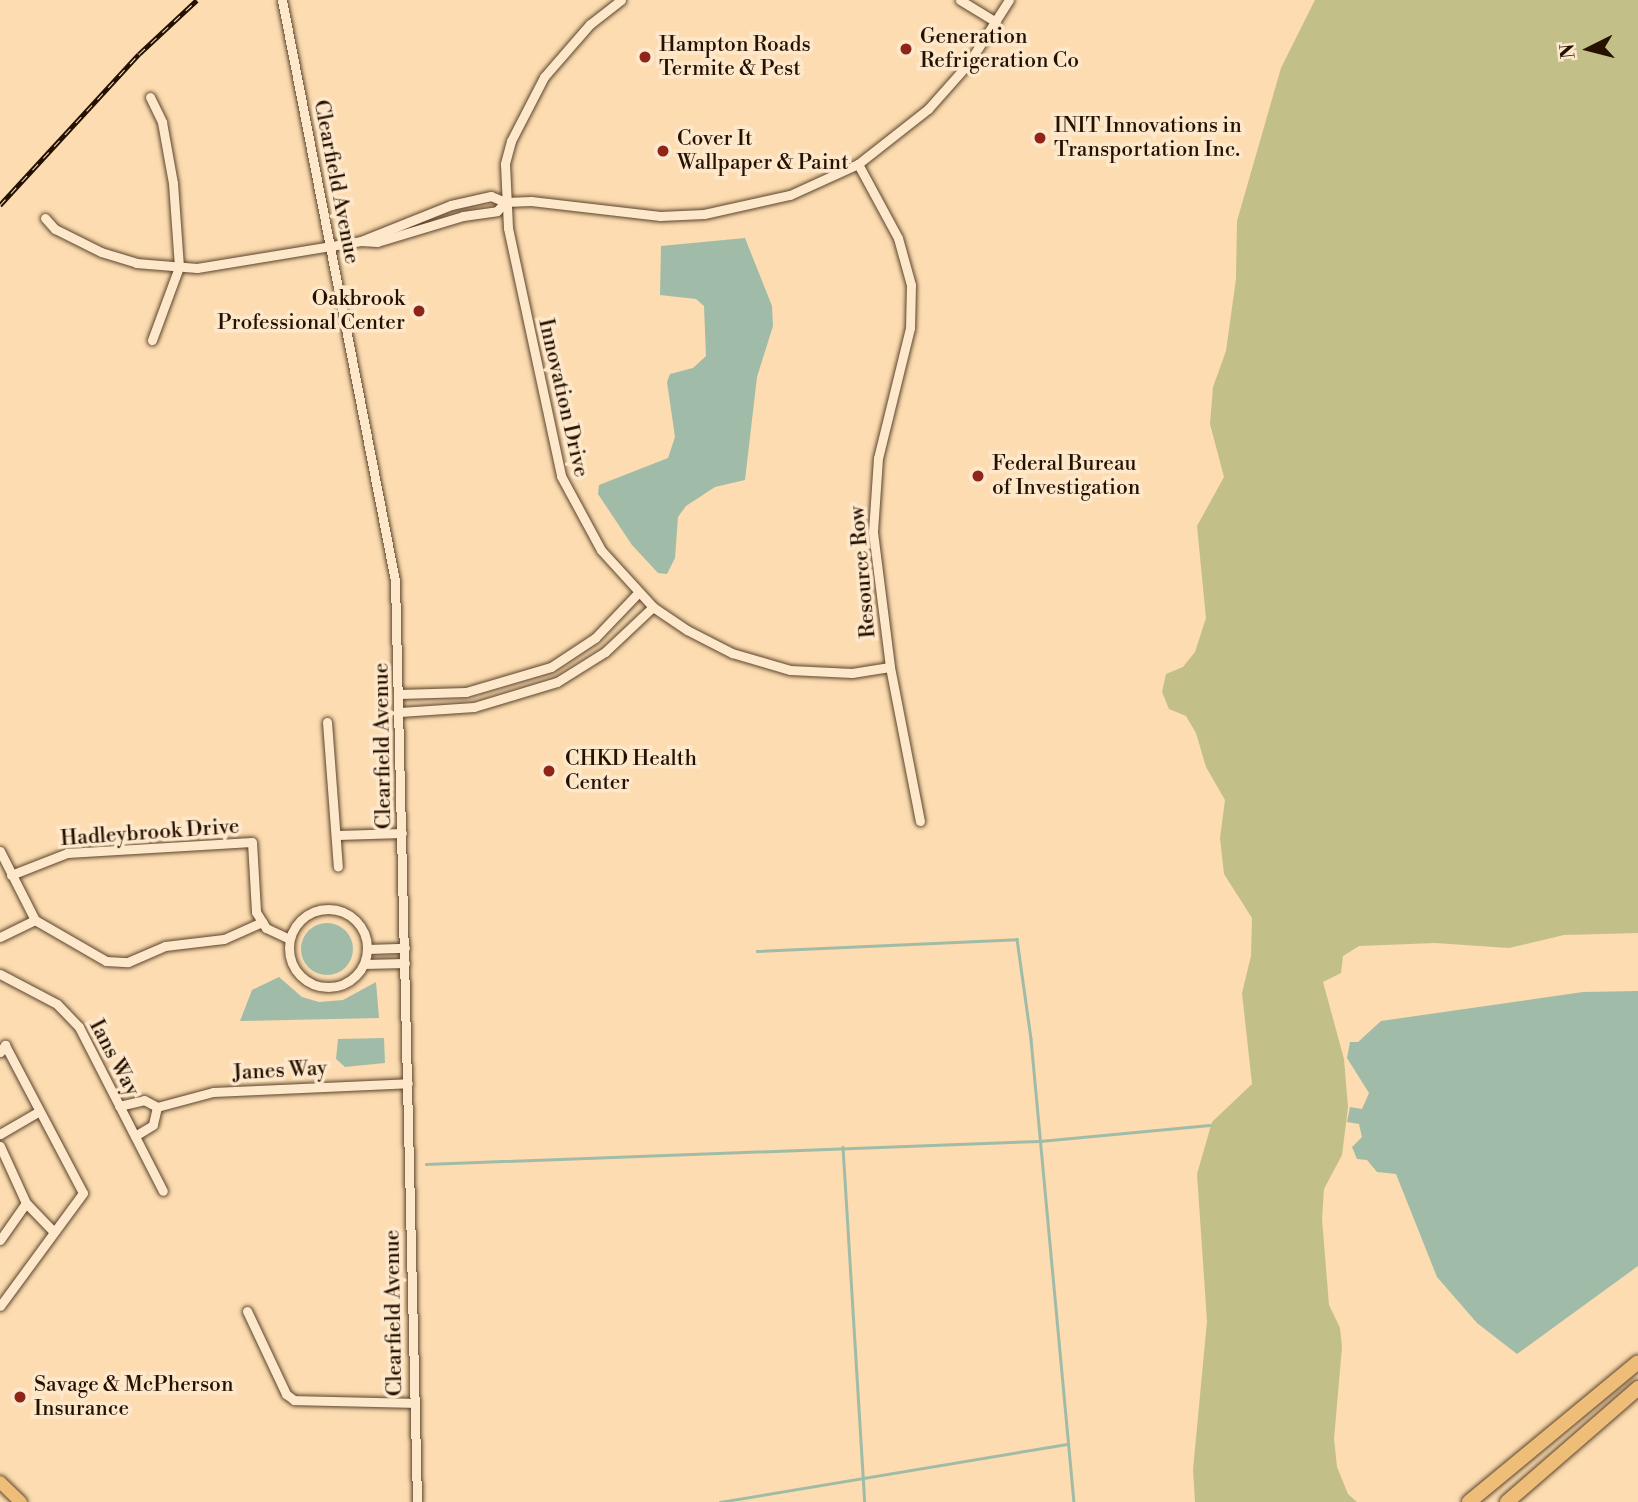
<!DOCTYPE html>
<html>
<head>
<meta charset="utf-8">
<style>
  body { margin:0 }
  #map { position:relative; width:1638px; height:1502px; overflow:hidden; background:#fcdcb0; font-family:"Libre Bodoni",serif }
  div>[style] { position:absolute }
  [style*='--x'] { left:calc(var(--x)*1px); top:calc(var(--y)*1px); width:calc(var(--w)*1px); rotate:calc(var(--a)*1deg) }
  .green>* { inset:0; background:#c3bf88 }
  .water>* { inset:0; background:#a0bca8 }
  .round { border-radius:50% }
  .stream>* { height:2.5px; margin:-1.25px; padding:0 1.25px; transform-origin:1.25px; border-radius:1.25px; background:#a0bca8 }
  .roads { filter:drop-shadow(0 0 2px #5b442c) drop-shadow(0 0 2px #5b442c) }
  .minor>* { height:9px; margin:-4.5px; padding:0 4.5px; transform-origin:4.5px; border-radius:4.5px; background:#fde8cc }
  .minor>.ring { margin:-4.5px; padding:0; box-sizing:content-box; background:none; border:9px solid #fde8cc; border-radius:50% }
  .major>* { height:12px; margin:-6px; padding:0 6px; transform-origin:6px; border-radius:6px; background:#eebe78 }
  .highway>* { height:14px; margin:-7px; padding:0 7px; transform-origin:7px; border-radius:7px; background:#eebe78 }
  .rail>* { height:5px; margin-top:-2.5px; transform-origin:0; background:repeating-linear-gradient(90deg,#fde8cc 0 8px,#251100 0 16px); box-sizing:border-box; border-block:2px solid #251100 }
  .dots>* { width:19px; height:19px; translate:-50% -50%; box-sizing:border-box; border:4px solid #fde8cc; border-radius:50% }
  span { translate:-50% -50%; white-space:nowrap; text-align:center; line-height:1.15; -webkit-text-stroke:7px #fde8cc; paint-order:stroke }
  .poi-label { font-size:21px; color:#251100 }
  .left { translate:0 -50%; text-align:left }
  .right { translate:-100% -50%; text-align:right }
  .street-label { font-size:21px; color:#251100 }
  .north { position:absolute; left:1554px; top:14px; width:70px; height:70px; -webkit-text-stroke:5px #fde8cc; paint-order:stroke; rotate:264deg; font-size:19px; font-weight:700; line-height:28px; text-align:center; color:#251100 }
  .north::after { content:''; display:block; margin:auto; width:24px; height:32px; background:#251100; clip-path:polygon(50% 0,100% 100%,50% 72%,0 100%) }
</style>
</head>
<body>
<div id="map">
  <div class="green">
    <i style="clip-path:polygon(1315px 0,1638px 0,1638px 933px,1564px 935px,1509px 948px,1435px 943px,1359px 946px,1343px 956px,1341px 973px,1323px 982px,1344px 1059px,1348px 1107px,1342px 1155px,1324px 1189px,1322px 1219px,1329px 1305px,1340px 1328px,1342px 1347px,1334px 1439px,1337px 1467px,1348px 1494px,1357px 1502px,1195px 1502px,1193px 1470px,1207px 1321px,1197px 1174px,1212px 1122px,1252px 1084px,1242px 993px,1251px 956px,1252px 918px,1224px 874px,1220px 838px,1225px 800px,1206px 767px,1196px 733px,1186px 716px,1169px 709px,1162px 692px,1166px 674px,1183px 667px,1195px 652px,1206px 618px,1197px 526px,1224px 477px,1210px 424px,1213px 387px,1226px 351px,1236px 279px,1237px 221px,1281px 68px)"></i>
  </div>
  <div class="water">
    <i style="clip-path:polygon(745px 238px,772px 306px,773px 326px,757px 377px,745px 480px,715px 487px,686px 506px,678px 517px,675px 558px,667px 574px,658px 573px,632px 545px,598px 494px,599px 485px,668px 458px,675px 437px,667px 382px,670px 374px,693px 368px,706px 356px,704px 306px,696px 299px,660px 295px,661px 246px)"></i>
    <i class="round" style="left:301px;top:923px;width:52px;height:52px"></i>
    <i style="clip-path:polygon(279px 977px,302px 997px,319px 1002px,343px 1000px,376px 982px,379px 1018px,240px 1021px,252px 990px)"></i>
    <i style="clip-path:polygon(1638px 991px,1638px 1266px,1517px 1354px,1477px 1323px,1437px 1277px,1396px 1174px,1377px 1172px,1367px 1160px,1357px 1159px,1352px 1147px,1362px 1137px,1359px 1124px,1347px 1122px,1350px 1107px,1362px 1109px,1369px 1093px,1347px 1058px,1350px 1042px,1358px 1042px,1381px 1021px,1583px 992px)"></i>
    <i style="clip-path:polygon(384px 1038px,385px 1063px,345px 1067px,336px 1059px,338px 1039px)"></i>
  </div>
  <div class="stream">
    <i style="--x:757;--y:951;--w:260;--a:-2.6"></i>
    <i style="--x:1017;--y:939;--w:101;--a:82"></i>
    <i style="--x:1031;--y:1039;--w:465;--a:84.7"></i>
    <i style="--x:843;--y:1147;--w:356;--a:86.5"></i>
    <i style="--x:426;--y:1164;--w:614;--a:-2.15"></i>
    <i style="--x:1040;--y:1141;--w:170;--a:-5.4"></i>
    <i style="--x:720;--y:1502;--w:353;--a:-9.5"></i>
  </div>
  <div class="roads">
    <div class="minor">
      <i style="--x:282;--y:0;--w:592;--a:78.99"></i>
      <i style="--x:395;--y:581;--w:921;--a:88.63"></i>
      <i style="--x:621;--y:0;--w:39;--a:142"></i>
      <i style="--x:590;--y:24;--w:70;--a:131"></i>
      <i style="--x:544;--y:77;--w:72;--a:117.3"></i>
      <i style="--x:511;--y:141;--w:24;--a:105"></i>
      <i style="--x:505;--y:164;--w:64;--a:87.3"></i>
      <i style="--x:508;--y:228;--w:254;--a:77.9"></i>
      <i style="--x:561;--y:476;--w:84;--a:61.6"></i>
      <i style="--x:601;--y:550;--w:77;--a:47.6"></i>
      <i style="--x:653;--y:607;--w:41;--a:34.1"></i>
      <i style="--x:687;--y:630;--w:51;--a:27.1"></i>
      <i style="--x:732;--y:653;--w:60;--a:16.3"></i>
      <i style="--x:790;--y:670;--w:62;--a:2.8"></i>
      <i style="--x:852;--y:673;--w:38;--a:-9"></i>
      <i style="--x:960;--y:0;--w:42;--a:31.4"></i>
      <i style="--x:150;--y:97;--w:28;--a:64"></i>
      <i style="--x:162;--y:122;--w:62;--a:79.8"></i>
      <i style="--x:173;--y:183;--w:84;--a:85.9"></i>
      <i style="--x:179;--y:267;--w:78;--a:110.3"></i>
      <i style="--x:858;--y:164;--w:84;--a:61.6"></i>
      <i style="--x:898;--y:238;--w:49;--a:74.5"></i>
      <i style="--x:911;--y:285;--w:43;--a:91.3"></i>
      <i style="--x:910;--y:328;--w:134;--a:103.8"></i>
      <i style="--x:878;--y:458;--w:74;--a:93.9"></i>
      <i style="--x:873;--y:532;--w:136;--a:82.8"></i>
      <i style="--x:890;--y:667;--w:157;--a:79"></i>
      <i style="--x:505;--y:202;--w:26;--a:-2"></i>
      <i style="--x:531;--y:201;--w:130;--a:6.6"></i>
      <i style="--x:660;--y:216;--w:44;--a:-2.6"></i>
      <i style="--x:704;--y:214;--w:88;--a:-12.5"></i>
      <i style="--x:790;--y:195;--w:75;--a:-24.5"></i>
      <i style="--x:858;--y:164;--w:89;--a:-38.2"></i>
      <i style="--x:928;--y:109;--w:60;--a:-48.4"></i>
      <i style="--x:968;--y:64;--w:76;--a:-57.4"></i>
      <i style="--x:45;--y:218;--w:15;--a:48"></i>
      <i style="--x:55;--y:229;--w:51;--a:26.6"></i>
      <i style="--x:101;--y:252;--w:37;--a:17"></i>
      <i style="--x:136;--y:263;--w:61;--a:4.7"></i>
      <i style="--x:197;--y:268;--w:166;--a:-9.3"></i>
      <i style="--x:361;--y:241;--w:16;--a:4"></i>
      <i style="--x:377;--y:242;--w:90;--a:-16.8"></i>
      <i style="--x:463;--y:216;--w:34;--a:-8"></i>
      <i style="--x:497;--y:211;--w:12;--a:-48"></i>
      <i style="--x:505;--y:202;--w:15;--a:-157"></i>
      <i style="--x:491;--y:196;--w:41;--a:167.3"></i>
      <i style="--x:451;--y:205;--w:97;--a:158.2"></i>
      <i style="--x:399;--y:694;--w:67;--a:-1.7"></i>
      <i style="--x:466;--y:692;--w:89;--a:-16.4"></i>
      <i style="--x:551;--y:667;--w:53;--a:-33.4"></i>
      <i style="--x:595;--y:638;--w:62;--a:-46.3"></i>
      <i style="--x:400;--y:712;--w:74;--a:-3.9"></i>
      <i style="--x:474;--y:707;--w:87;--a:-16.8"></i>
      <i style="--x:557;--y:682;--w:57;--a:-32"></i>
      <i style="--x:605;--y:652;--w:66;--a:-43.2"></i>
      <i style="--x:327;--y:722;--w:145;--a:85.7"></i>
      <i style="--x:338;--y:835;--w:64;--a:-1.8"></i>
      <i style="--x:0;--y:851;--w:77;--a:63.1"></i>
      <i style="--x:35;--y:920;--w:82;--a:30"></i>
      <i style="--x:106;--y:961;--w:22;--a:3"></i>
      <i style="--x:128;--y:962;--w:40;--a:-23.4"></i>
      <i style="--x:165;--y:946;--w:59;--a:-6.8"></i>
      <i style="--x:224;--y:939;--w:42;--a:-24.1"></i>
      <i style="--x:11;--y:875;--w:60;--a:-21.4"></i>
      <i style="--x:67;--y:853;--w:185;--a:-3.4"></i>
      <i style="--x:252;--y:842;--w:70;--a:86.7"></i>
      <i style="--x:256;--y:912;--w:19;--a:58"></i>
      <i style="--x:266;--y:928;--w:26;--a:25"></i>
      <i class="ring" style="left:289px;top:909px;width:69px;height:69px"></i>
      <i style="--x:0;--y:937;--w:39;--a:-26"></i>
      <i style="--x:367;--y:949;--w:38;--a:-2"></i>
      <i style="--x:364;--y:964;--w:41;--a:-1.4"></i>
      <i style="--x:0;--y:974;--w:64;--a:27.8"></i>
      <i style="--x:57;--y:1004;--w:32;--a:46"></i>
      <i style="--x:79;--y:1027;--w:184;--a:62.9"></i>
      <i style="--x:0;--y:1052;--w:9;--a:-54"></i>
      <i style="--x:5;--y:1045;--w:167;--a:62.2"></i>
      <i style="--x:83;--y:1193;--w:140;--a:126.3"></i>
      <i style="--x:119;--y:1106;--w:26;--a:-13"></i>
      <i style="--x:144;--y:1100;--w:15;--a:28"></i>
      <i style="--x:157;--y:1107;--w:18;--a:103"></i>
      <i style="--x:153;--y:1125;--w:21;--a:149"></i>
      <i style="--x:157;--y:1107;--w:58;--a:-15"></i>
      <i style="--x:213;--y:1092;--w:195;--a:-2.6"></i>
      <i style="--x:0;--y:1134;--w:44;--a:-30.1"></i>
      <i style="--x:0;--y:1146;--w:63;--a:65.5"></i>
      <i style="--x:26;--y:1203;--w:39;--a:46"></i>
      <i style="--x:0;--y:1240;--w:45;--a:-54.9"></i>
      <i style="--x:247;--y:1311;--w:92;--a:64.8"></i>
      <i style="--x:286;--y:1394;--w:10;--a:37"></i>
      <i style="--x:294;--y:1400;--w:120;--a:1.4"></i>
    </div>
    <div class="major">
      <i style="--x:0;--y:1482;--w:29;--a:44"></i>
    </div>
    <div class="highway">
      <i style="--x:1469;--y:1502;--w:219;--a:-39.6"></i>
      <i style="--x:1507;--y:1502;--w:174;--a:-41"></i>
    </div>
  </div>
  <div class="rail">
    <i style="--x:0;--y:205;--w:205;--a:-47.4"></i>
    <i style="--x:139;--y:54;--w:79;--a:-43"></i>
  </div>
  <div class="dots">
    <i style="left:906px;top:49px;background:#8f2418"></i>
    <i style="left:645px;top:57px;background:#8f2418"></i>
    <i style="left:1040px;top:138px;background:#8f2418"></i>
    <i style="left:663px;top:151px;background:#8f2418"></i>
    <i style="left:419px;top:311px;background:#8f2418"></i>
    <i style="left:978px;top:476px;background:#8f2418"></i>
    <i style="left:549px;top:771px;background:#8f2418"></i>
    <i style="left:20px;top:1397px;background:#8f2418"></i>
  </div>
  <div class="poi-label">
    <span class="left" style="left:920px;top:49px">Generation<br>Refrigeration Co</span>
    <span class="left" style="left:659px;top:57px">Hampton Roads<br>Termite &amp; Pest</span>
    <span class="left" style="left:1054px;top:138px">INIT Innovations in<br>Transportation Inc.</span>
    <span class="left" style="left:677px;top:151px">Cover It<br>Wallpaper &amp; Paint</span>
    <span class="right" style="left:405px;top:311px">Oakbrook<br>Professional Center</span>
    <span class="left" style="left:992px;top:476px">Federal Bureau<br>of Investigation</span>
    <span class="left" style="left:565px;top:771px">CHKD Health<br>Center</span>
    <span class="left" style="left:34px;top:1397px">Savage &amp; McPherson<br>Insurance</span>
  </div>
  <div class="street-label">
    <span style="left:336px;top:182px;rotate:79deg">Clearfield Avenue</span>
    <span style="left:563px;top:398px;rotate:77deg">Innovation Drive</span>
    <span style="left:863px;top:572px;rotate:-95deg">Resource Row</span>
    <span style="left:383px;top:746px;rotate:-91deg">Clearfield Avenue</span>
    <span style="left:150px;top:833px;rotate:-4deg">Hadleybrook Drive</span>
    <span style="left:114px;top:1058px;rotate:62deg">Ians Way</span>
    <span style="left:280px;top:1071px;rotate:-3deg">Janes Way</span>
    <span style="left:394px;top:1313px;rotate:-91deg">Clearfield Avenue</span>
  </div>
  <div class="north">N</div>
</div>
</body>
</html>
